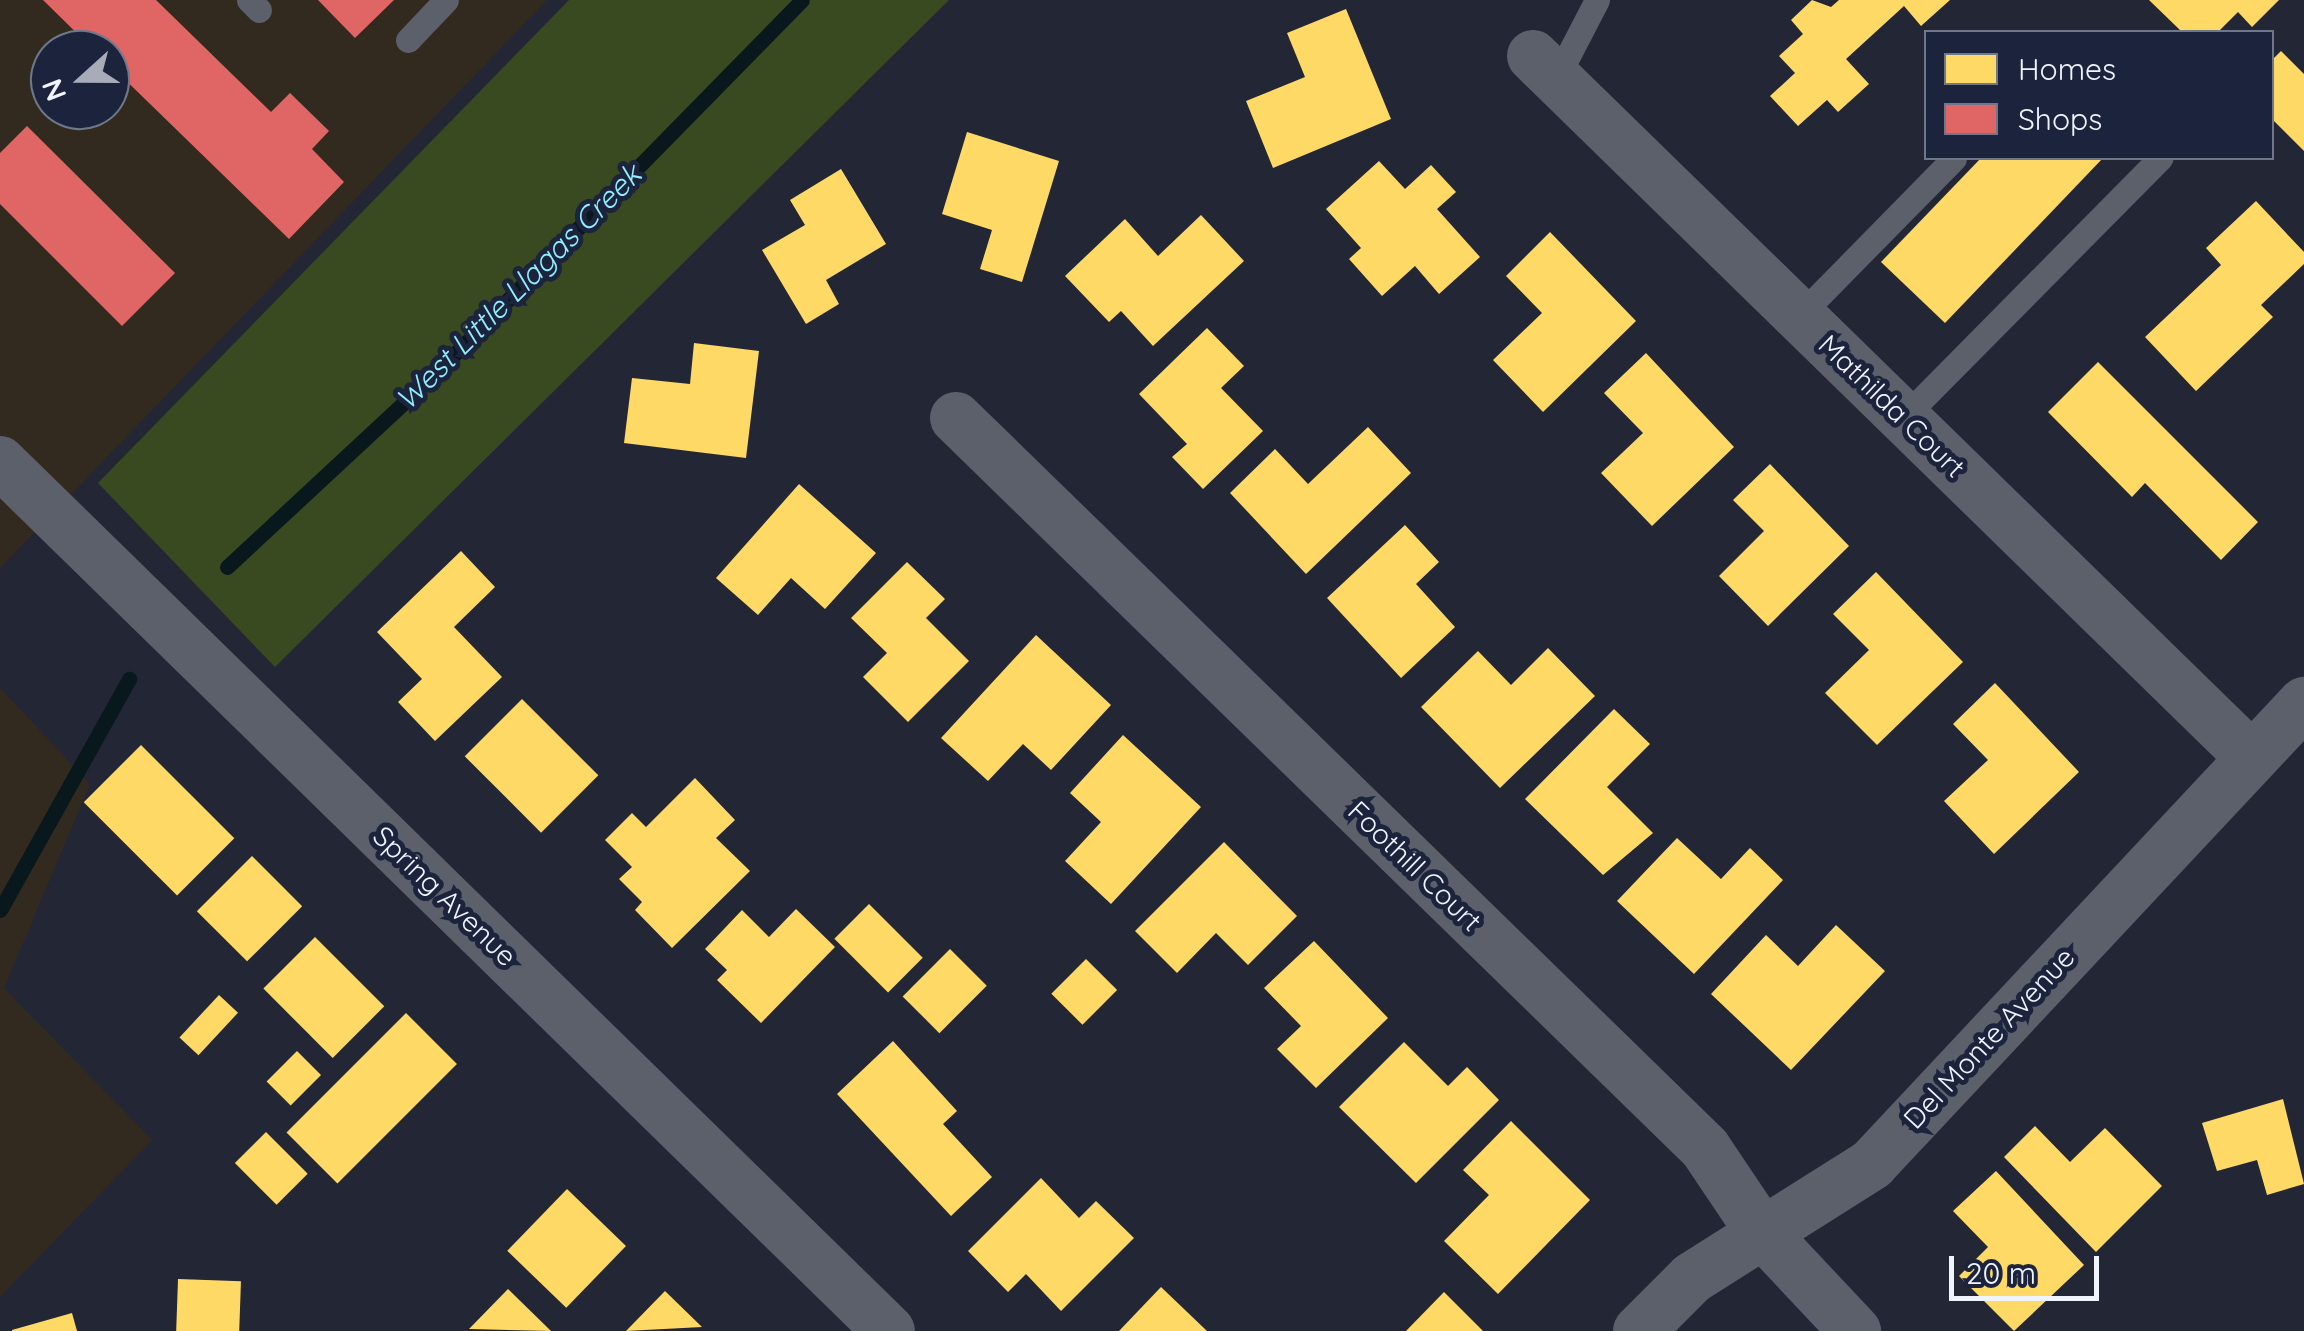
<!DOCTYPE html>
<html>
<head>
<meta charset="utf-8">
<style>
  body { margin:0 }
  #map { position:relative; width:2304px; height:1331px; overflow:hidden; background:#232735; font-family:Quicksand,sans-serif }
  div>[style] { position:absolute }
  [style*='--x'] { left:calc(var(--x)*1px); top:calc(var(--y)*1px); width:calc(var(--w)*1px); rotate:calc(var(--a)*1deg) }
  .commercial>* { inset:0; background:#322a1f }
  .green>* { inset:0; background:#394a21 }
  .homes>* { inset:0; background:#ffd966; transform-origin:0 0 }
  .shops>* { inset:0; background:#e06666 }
  .stream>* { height:15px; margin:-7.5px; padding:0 7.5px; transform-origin:7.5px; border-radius:7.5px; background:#09181c }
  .service>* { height:25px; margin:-12.5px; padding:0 12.5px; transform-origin:12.5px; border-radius:12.5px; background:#5c606b }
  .minor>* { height:52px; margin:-26px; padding:0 26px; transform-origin:26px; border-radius:26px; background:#5c606b }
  span { translate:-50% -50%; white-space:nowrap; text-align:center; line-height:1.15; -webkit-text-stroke:10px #1b233d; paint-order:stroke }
  .street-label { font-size:28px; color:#f0f4fe }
  .water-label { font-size:30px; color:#93effb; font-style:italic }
  .legend { position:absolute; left:1924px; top:30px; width:350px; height:130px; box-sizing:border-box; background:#1b233d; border:2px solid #70778a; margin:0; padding:12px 18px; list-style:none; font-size:30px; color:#f0f4fe }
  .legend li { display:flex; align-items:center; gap:20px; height:50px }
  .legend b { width:50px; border:2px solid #70778a }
  .north { position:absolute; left:30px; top:30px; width:100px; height:100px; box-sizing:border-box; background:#1b233d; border:2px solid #70778a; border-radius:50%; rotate:249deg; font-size:28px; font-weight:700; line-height:40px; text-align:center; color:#f0f4fe }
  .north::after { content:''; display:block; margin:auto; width:35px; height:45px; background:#a8acb8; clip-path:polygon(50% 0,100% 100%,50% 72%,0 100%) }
  .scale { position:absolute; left:1949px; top:1256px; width:150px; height:45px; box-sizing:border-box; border:5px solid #f0f4fe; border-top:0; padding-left:12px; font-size:30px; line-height:35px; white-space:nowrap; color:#f0f4fe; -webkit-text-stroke:8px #1b233d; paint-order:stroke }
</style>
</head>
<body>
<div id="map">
  <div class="commercial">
    <i style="clip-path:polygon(evenodd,0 0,547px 0,0 568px,0 0,50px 50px,110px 50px,110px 110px,50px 110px,50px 50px)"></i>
    <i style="clip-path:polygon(0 688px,90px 784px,4px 988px,152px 1140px,0 1297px)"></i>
  </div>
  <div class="green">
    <i style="clip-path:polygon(569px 0,949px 0,275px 667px,98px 483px)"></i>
  </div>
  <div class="homes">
    <i style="clip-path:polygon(1812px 0,1831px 7px,1839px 0,1950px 0,1921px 26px,1904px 6px,1846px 59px,1869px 84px,1838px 112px,1827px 100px,1798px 126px,1770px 96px,1795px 73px,1779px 56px,1803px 34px,1791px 20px)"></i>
    <i style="clip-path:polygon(2149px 0,2279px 0,2252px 27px,2238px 12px,2218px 32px,2182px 32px)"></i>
    <i style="clip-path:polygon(1346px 9px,1391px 119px,1273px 168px,1246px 101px,1305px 77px,1287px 33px)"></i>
    <i style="clip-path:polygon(2281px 51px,2304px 74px,2304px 151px,2272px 119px,2272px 60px)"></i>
    <i style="clip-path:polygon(967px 132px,1059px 161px,1022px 282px,980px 269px,992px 230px,942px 214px)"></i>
    <i style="clip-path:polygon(1981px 158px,2103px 158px,1945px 323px,1881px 262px)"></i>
    <i style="clip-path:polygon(1379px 161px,1405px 189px,1431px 165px,1456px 192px,1437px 209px,1480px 257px,1439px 294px,1415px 266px,1382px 296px,1349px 259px,1361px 248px,1326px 209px)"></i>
    <i style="clip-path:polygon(841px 169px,886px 244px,826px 280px,839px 304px,806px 324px,762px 250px,805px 225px,790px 200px)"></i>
    <i style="clip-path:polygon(2256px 201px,2304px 252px,2304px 264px,2261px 305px,2273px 317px,2196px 391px,2145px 337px,2221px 265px,2206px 248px)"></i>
    <i style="clip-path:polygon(1201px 215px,1244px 261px,1153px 346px,1121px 311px,1109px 322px,1065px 276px,1125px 219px,1158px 256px)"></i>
    <i style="clip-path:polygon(1550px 232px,1636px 321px,1543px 412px,1493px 360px,1542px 313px,1506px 276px)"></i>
    <i style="clip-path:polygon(1207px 328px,1244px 366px,1221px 388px,1263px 431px,1203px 489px,1172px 457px,1187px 444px,1139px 394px)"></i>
    <i style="clip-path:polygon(694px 343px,759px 351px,746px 458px,624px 443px,632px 378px,690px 384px)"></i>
    <i style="clip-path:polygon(1646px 353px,1734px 447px,1652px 526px,1601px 473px,1643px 433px,1604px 393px)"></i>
    <i style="clip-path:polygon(2098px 362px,2258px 522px,2221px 560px,2145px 483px,2132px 497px,2048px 412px)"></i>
    <i style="clip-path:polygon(1368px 427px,1411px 473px,1306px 574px,1230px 493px,1275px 449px,1308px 484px)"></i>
    <i style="clip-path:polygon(1770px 464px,1849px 546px,1768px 626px,1719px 576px,1764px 531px,1733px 500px)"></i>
    <i style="clip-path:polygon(799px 484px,876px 553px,825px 609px,791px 578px,758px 615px,716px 578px)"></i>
    <i style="clip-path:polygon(1405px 525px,1439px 562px,1416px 584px,1455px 627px,1401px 678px,1327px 598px)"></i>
    <i style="clip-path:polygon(461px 551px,495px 587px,454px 627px,502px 677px,435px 741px,398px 702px,422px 679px,377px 632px)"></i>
    <i style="clip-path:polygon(907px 562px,945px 599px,926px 618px,969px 661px,908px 722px,863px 677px,887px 653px,851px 618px)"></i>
    <i style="clip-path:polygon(1876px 572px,1963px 662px,1877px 745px,1825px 693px,1869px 650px,1833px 614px)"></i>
    <i style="clip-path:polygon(1036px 635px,1111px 705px,1051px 770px,1023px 744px,988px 781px,941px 738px)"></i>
    <i style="clip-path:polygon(1548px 648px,1595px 696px,1500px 788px,1421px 707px,1478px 651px,1511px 685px)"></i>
    <i style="clip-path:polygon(1995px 683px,2079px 772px,1994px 854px,1944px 801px,1988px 760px,1953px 724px)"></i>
    <i style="left:522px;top:699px;width:108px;height:81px;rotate:45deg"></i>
    <i style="clip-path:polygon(1614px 709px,1650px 744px,1607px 787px,1653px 833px,1603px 875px,1525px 799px)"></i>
    <i style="clip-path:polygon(1123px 735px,1201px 807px,1111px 904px,1065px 861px,1101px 822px,1070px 793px)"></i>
    <i style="left:141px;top:745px;width:132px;height:81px;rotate:45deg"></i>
    <i style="clip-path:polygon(695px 778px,735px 820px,716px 838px,750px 871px,672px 948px,635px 910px,642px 902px,619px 879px,632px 867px,605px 840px,632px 813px,646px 827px)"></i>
    <i style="clip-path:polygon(1677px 838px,1721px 879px,1750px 848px,1783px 880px,1694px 974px,1617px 901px)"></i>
    <i style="clip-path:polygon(1224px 842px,1297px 916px,1248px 965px,1216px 933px,1177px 973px,1135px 931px)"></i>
    <i style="left:252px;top:856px;width:71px;height:78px;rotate:45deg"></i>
    <i style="left:869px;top:904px;width:76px;height:49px;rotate:45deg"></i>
    <i style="clip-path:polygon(796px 909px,835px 947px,761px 1023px,717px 980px,727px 970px,705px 949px,742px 910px,769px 937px)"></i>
    <i style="clip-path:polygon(1836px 925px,1885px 971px,1791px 1070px,1711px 994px,1766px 935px,1798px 966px)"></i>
    <i style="left:315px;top:937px;width:98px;height:73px;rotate:45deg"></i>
    <i style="clip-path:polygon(1314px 941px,1388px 1018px,1316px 1088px,1277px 1049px,1301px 1026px,1264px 988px)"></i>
    <i style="left:950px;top:949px;width:52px;height:67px;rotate:45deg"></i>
    <i style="left:1086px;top:959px;width:44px;height:49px;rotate:45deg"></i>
    <i style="left:219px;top:995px;width:26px;height:58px;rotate:43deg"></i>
    <i style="left:406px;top:1013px;width:72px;height:169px;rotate:45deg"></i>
    <i style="clip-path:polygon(893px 1041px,957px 1111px,943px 1124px,992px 1177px,951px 1216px,837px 1094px)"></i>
    <i style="clip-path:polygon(1404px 1042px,1448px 1086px,1467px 1067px,1499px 1100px,1416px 1183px,1339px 1107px)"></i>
    <i style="left:297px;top:1051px;width:34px;height:43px;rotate:45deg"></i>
    <i style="clip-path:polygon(2283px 1099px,2304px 1184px,2267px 1195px,2257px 1160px,2217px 1171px,2202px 1123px)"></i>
    <i style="clip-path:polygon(1511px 1121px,1590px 1200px,1498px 1294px,1444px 1241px,1489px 1195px,1463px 1170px)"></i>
    <i style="clip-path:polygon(2035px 1126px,2070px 1162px,2105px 1128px,2162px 1186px,2096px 1252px,2004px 1157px)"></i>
    <i style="left:266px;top:1132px;width:59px;height:44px;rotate:45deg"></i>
    <i style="clip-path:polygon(1996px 1171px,2084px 1265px,2014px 1331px,1959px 1276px,1988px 1247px,1953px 1211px)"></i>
    <i style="clip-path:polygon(1041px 1178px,1079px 1218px,1096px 1201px,1134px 1238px,1061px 1311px,1026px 1274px,1008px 1292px,968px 1251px)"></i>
    <i style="left:567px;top:1189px;width:82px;height:86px;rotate:44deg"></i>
    <i style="left:178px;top:1279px;width:63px;height:52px;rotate:2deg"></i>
    <i style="clip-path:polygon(1161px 1287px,1207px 1331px,1119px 1331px)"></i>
    <i style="clip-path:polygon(508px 1289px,551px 1331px,469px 1329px)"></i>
    <i style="clip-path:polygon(665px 1291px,702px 1327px,626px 1331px)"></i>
    <i style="clip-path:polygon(1444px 1292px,1483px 1331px,1406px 1331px)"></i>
    <i style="clip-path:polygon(72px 1313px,77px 1331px,12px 1331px,12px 1330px)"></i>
  </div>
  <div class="shops">
    <i style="clip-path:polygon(43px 0,156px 0,271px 112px,290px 93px,329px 131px,312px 149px,344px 182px,289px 239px,110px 65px,110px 50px,94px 50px)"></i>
    <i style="clip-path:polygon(318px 0,394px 0,355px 38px)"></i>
    <i style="clip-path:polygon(27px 126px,175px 273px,122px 326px,0 204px,0 153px)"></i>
  </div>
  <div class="stream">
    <i style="--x:227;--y:567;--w:289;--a:-42.9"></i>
    <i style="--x:439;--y:370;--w:518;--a:-45.55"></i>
    <i style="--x:0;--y:910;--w:265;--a:-60.8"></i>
  </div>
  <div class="service">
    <i style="--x:249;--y:0;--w:14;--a:45"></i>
    <i style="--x:408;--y:40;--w:55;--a:-46.5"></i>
    <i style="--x:1556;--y:79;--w:89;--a:-62.6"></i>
    <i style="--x:1799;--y:316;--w:221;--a:-45.5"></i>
    <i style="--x:1903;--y:418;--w:366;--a:-45.3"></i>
  </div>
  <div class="minor">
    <i style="--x:1533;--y:56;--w:1003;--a:44.31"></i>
    <i style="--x:956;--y:418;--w:1046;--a:44.26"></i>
    <i style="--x:1705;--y:1148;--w:99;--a:56.1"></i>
    <i style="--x:1760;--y:1230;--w:139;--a:46.8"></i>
    <i style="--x:0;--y:462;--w:1243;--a:44.35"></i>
    <i style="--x:1639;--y:1331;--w:75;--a:-45"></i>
    <i style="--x:1692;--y:1278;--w:213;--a:-32.3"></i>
    <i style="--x:1872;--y:1164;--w:632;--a:-46.86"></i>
  </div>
  <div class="street-label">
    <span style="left:1892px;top:406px;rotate:44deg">Mathilda Court</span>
    <span style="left:1415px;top:866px;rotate:44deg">Foothill Court</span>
    <span style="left:445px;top:896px;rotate:44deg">Spring Avenue</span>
    <span style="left:1989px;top:1038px;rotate:-47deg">Del Monte Avenue</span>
  </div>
  <div class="water-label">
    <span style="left:518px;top:287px;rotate:-45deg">West Little Llagas Creek</span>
  </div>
  <ul class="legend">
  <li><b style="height:28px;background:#ffd966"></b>Homes</li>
  <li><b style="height:28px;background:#e06666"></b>Shops</li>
  </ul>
  <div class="north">N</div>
  <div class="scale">20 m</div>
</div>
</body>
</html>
